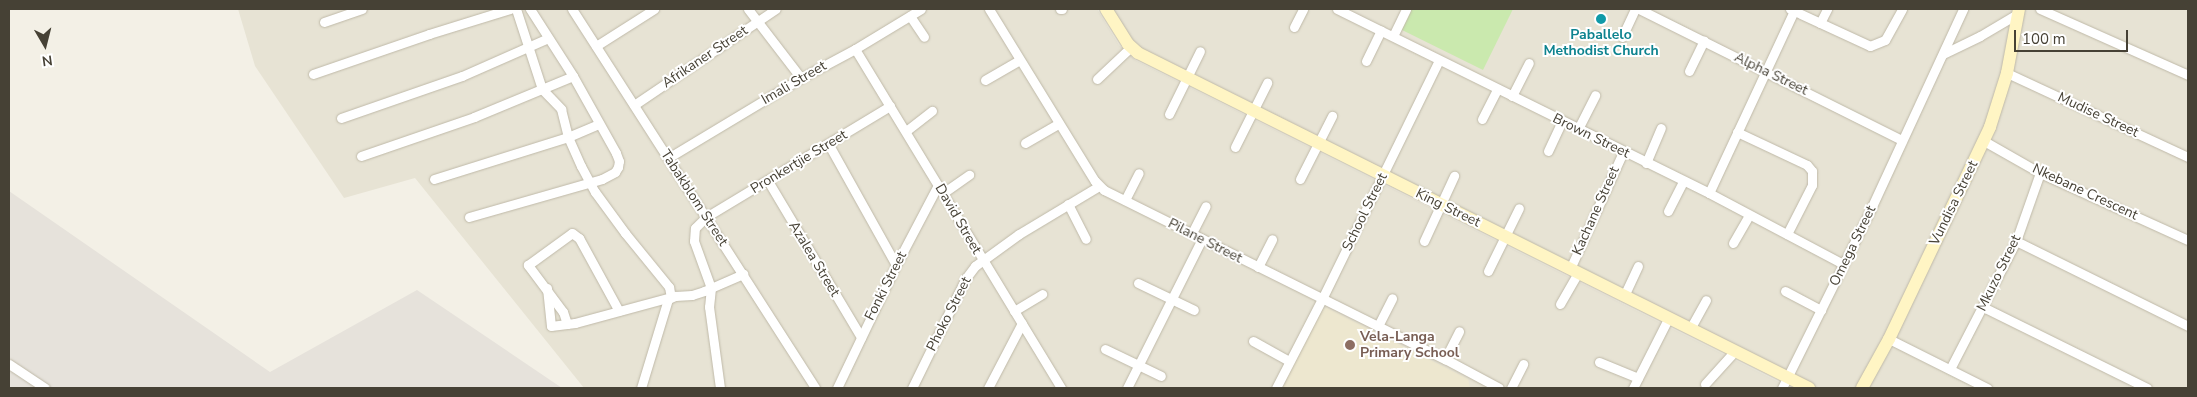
<!DOCTYPE html>
<style>
body{margin:0}
#map{position:relative;width:2197px;height:397px;overflow:hidden;background:#f3f0e6;font-family:"Nunito Sans",sans-serif}
div>[style]{position:absolute}
[style*='--x']{left:calc(var(--x)*1px);top:calc(var(--y)*1px);width:calc(var(--w)*1px);rotate:calc(var(--a)*1deg)}
.residential>*{inset:0;background:#e7e3d4}
.industrial>*{inset:0;background:#e6e2db}
.education>*{inset:0;background:#ede7cf}
.green>*{inset:0;background:#cae9ae}
.roads{filter:drop-shadow(0 0 1px #bfb9a8) drop-shadow(0 0 1px #bfb9a8)}
.street>*{height:9px;margin:-4.5px;padding:0 4.5px;transform-origin:4.5px;border-radius:4.5px;background:#fff}
.secondary>*{height:12px;margin:-6px;padding:0 6px;transform-origin:6px;border-radius:6px;background:#fff5c4}
.dots>*{width:14px;height:14px;translate:-50% -50%;box-sizing:border-box;border:2px solid #fff;border-radius:50%}
span{translate:-50% -50%;white-space:nowrap;text-align:center;line-height:1.15;-webkit-text-stroke:4px #fff;paint-order:stroke}
.culture-label{font-size:14px;color:#0d838f;font-weight:700}
.street-label{font-size:14px;color:#464135}
.education-label{font-size:14px;color:#785e54;font-weight:700}
.left{translate:0 -50%;text-align:left}
.frame{position:absolute;inset:0;border:10px solid #464135;pointer-events:none}
.north{position:absolute;left:20px;top:20px;width:50px;height:50px;-webkit-text-stroke:4px #fff;paint-order:stroke;rotate:172deg;font-size:14px;font-weight:700;line-height:20px;text-align:center;color:#464135}
.north::after{content:'';display:block;margin:auto;width:18px;height:22px;background:#464135;clip-path:polygon(50% 0,100% 100%,50% 72%,0 100%)}
.scale{position:absolute;left:2014px;top:30px;width:114px;height:22px;box-sizing:border-box;border:2px solid #464135;border-top:0;padding-left:6px;font-size:15px;line-height:18px;white-space:nowrap;color:#464135;-webkit-text-stroke:4px #fff;paint-order:stroke}
</style>
<div id="map">
<div class="residential">
<i style="clip-path:polygon(238px 9px,1097px 9px,1119px 45px,1135px 60px,1791px 388px,584px 388px,415px 178px,344px 198px,255px 66px)"></i>
<i style="clip-path:polygon(1105px 9px,2188px 9px,2188px 388px,1817px 388px,1138px 51px)"></i>
</div>
<div class="industrial">
<i style="clip-path:polygon(9px 191px,270px 372px,417px 290px,562px 388px,9px 388px)"></i>
</div>
<div class="education">
<i style="clip-path:polygon(1327px 308px,1468px 379px,1470px 388px,1278px 388px,1317px 310px)"></i>
</div>
<div class="green">
<i style="clip-path:polygon(1410px 9px,1513px 9px,1483px 70px,1400px 29px)"></i>
</div>
<div class="roads">
<div class="street">
<i style="--x:516;--y:9;--w:84;--a:72"></i>
<i style="--x:542;--y:89;--w:28;--a:46"></i>
<i style="--x:561;--y:109;--w:29;--a:76"></i>
<i style="--x:568;--y:137;--w:32;--a:66"></i>
<i style="--x:581;--y:166;--w:30;--a:62"></i>
<i style="--x:595;--y:192;--w:51;--a:53.8"></i>
<i style="--x:625;--y:233;--w:70;--a:50.8"></i>
<i style="--x:669;--y:287;--w:10;--a:79"></i>
<i style="--x:671;--y:297;--w:99;--a:164.8"></i>
<i style="--x:575;--y:323;--w:8;--a:173"></i>
<i style="--x:567;--y:324;--w:13;--a:-108"></i>
<i style="--x:563;--y:312;--w:59;--a:-126.7"></i>
<i style="--x:528;--y:265;--w:54;--a:-36"></i>
<i style="--x:572;--y:233;--w:9;--a:36"></i>
<i style="--x:579;--y:238;--w:83;--a:61.3"></i>
<i style="--x:572;--y:9;--w:450;--a:57.3"></i>
<i style="--x:748;--y:9;--w:87;--a:52.5"></i>
<i style="--x:989;--y:9;--w:202;--a:58.4"></i>
<i style="--x:1095;--y:181;--w:13;--a:45"></i>
<i style="--x:1104;--y:190;--w:381;--a:26.4"></i>
<i style="--x:1445;--y:359;--w:61;--a:28.2"></i>
<i style="--x:1060;--y:9;--w:2;--a:0"></i>
<i style="--x:1337;--y:9;--w:415;--a:26.3"></i>
<i style="--x:1709;--y:193;--w:152;--a:27.9"></i>
<i style="--x:1639;--y:9;--w:294;--a:26.5"></i>
<i style="--x:1790;--y:9;--w:88;--a:24.8"></i>
<i style="--x:1870;--y:46;--w:16;--a:-22"></i>
<i style="--x:1885;--y:40;--w:35;--a:-61"></i>
<i style="--x:2040;--y:9;--w:162;--a:24"></i>
<i style="--x:910;--y:16;--w:25;--a:56"></i>
<i style="--x:324;--y:22;--w:40;--a:-18.9"></i>
<i style="--x:1820;--y:23;--w:16;--a:-63"></i>
<i style="--x:1294;--y:27;--w:20;--a:-63"></i>
<i style="--x:1393;--y:36;--w:30;--a:-64"></i>
<i style="--x:1622;--y:37;--w:31;--a:-65"></i>
<i style="--x:596;--y:46;--w:69;--a:-32.5"></i>
<i style="--x:855;--y:49;--w:397;--a:58.7"></i>
<i style="--x:1943;--y:54;--w:41;--a:-25.9"></i>
<i style="--x:1980;--y:36;--w:43;--a:-30.7"></i>
<i style="--x:1366;--y:61;--w:34;--a:-64"></i>
<i style="--x:1689;--y:71;--w:34;--a:-64"></i>
<i style="--x:2007;--y:73;--w:200;--a:24.9"></i>
<i style="--x:313;--y:74;--w:123;--a:-19"></i>
<i style="--x:429;--y:34;--w:85;--a:-17.2"></i>
<i style="--x:1097;--y:79;--w:47;--a:-43.3"></i>
<i style="--x:985;--y:80;--w:39;--a:-30"></i>
<i style="--x:1512;--y:96;--w:37;--a:-63"></i>
<i style="--x:634;--y:105;--w:171;--a:-34.1"></i>
<i style="--x:1169;--y:114;--w:70;--a:-63.8"></i>
<i style="--x:341;--y:118;--w:128;--a:-19.1"></i>
<i style="--x:462;--y:76;--w:94;--a:-23.8"></i>
<i style="--x:1482;--y:119;--w:34;--a:-63"></i>
<i style="--x:1578;--y:129;--w:38;--a:-63"></i>
<i style="--x:906;--y:131;--w:33;--a:-38"></i>
<i style="--x:1737;--y:132;--w:77;--a:25.2"></i>
<i style="--x:1807;--y:165;--w:8;--a:50"></i>
<i style="--x:1812;--y:171;--w:14;--a:90"></i>
<i style="--x:1812;--y:185;--w:55;--a:117"></i>
<i style="--x:1984;--y:141;--w:64;--a:29.7"></i>
<i style="--x:2040;--y:173;--w:162;--a:24.4"></i>
<i style="--x:1025;--y:143;--w:39;--a:-30"></i>
<i style="--x:829;--y:145;--w:137;--a:60.8"></i>
<i style="--x:1235;--y:147;--w:72;--a:-63.4"></i>
<i style="--x:1548;--y:151;--w:33;--a:-65"></i>
<i style="--x:361;--y:156;--w:120;--a:-19"></i>
<i style="--x:474;--y:117;--w:107;--a:-22.5"></i>
<i style="--x:668;--y:158;--w:155;--a:-31"></i>
<i style="--x:801;--y:78;--w:61;--a:-28.2"></i>
<i style="--x:855;--y:49;--w:77;--a:-31.2"></i>
<i style="--x:1646;--y:163;--w:38;--a:-67"></i>
<i style="--x:434;--y:179;--w:140;--a:-17.4"></i>
<i style="--x:568;--y:137;--w:33;--a:-23"></i>
<i style="--x:1300;--y:179;--w:71;--a:-63.1"></i>
<i style="--x:768;--y:181;--w:182;--a:59.2"></i>
<i style="--x:943;--y:193;--w:32;--a:-35"></i>
<i style="--x:1709;--y:193;--w:201;--a:-65"></i>
<i style="--x:1125;--y:200;--w:30;--a:-63"></i>
<i style="--x:1068;--y:204;--w:39;--a:63"></i>
<i style="--x:1668;--y:211;--w:34;--a:-63"></i>
<i style="--x:469;--y:217;--w:138;--a:-15.9"></i>
<i style="--x:602;--y:179;--w:15;--a:-28"></i>
<i style="--x:615;--y:172;--w:6;--a:-59"></i>
<i style="--x:618;--y:167;--w:6;--a:-81"></i>
<i style="--x:619;--y:161;--w:9;--a:-111"></i>
<i style="--x:616;--y:153;--w:88;--a:-119.2"></i>
<i style="--x:573;--y:76;--w:80;--a:-122.7"></i>
<i style="--x:1192;--y:233;--w:30;--a:-63"></i>
<i style="--x:1424;--y:241;--w:72;--a:-65.2"></i>
<i style="--x:2016;--y:241;--w:192;--a:26.3"></i>
<i style="--x:1733;--y:243;--w:32;--a:-60"></i>
<i style="--x:1258;--y:267;--w:31;--a:-63"></i>
<i style="--x:1570;--y:269;--w:128;--a:-65.6"></i>
<i style="--x:1488;--y:271;--w:70;--a:-63.8"></i>
<i style="--x:1138;--y:283;--w:62;--a:25.7"></i>
<i style="--x:547;--y:288;--w:38;--a:84"></i>
<i style="--x:551;--y:326;--w:16;--a:-7"></i>
<i style="--x:1785;--y:291;--w:41;--a:27.8"></i>
<i style="--x:1624;--y:296;--w:33;--a:-65"></i>
<i style="--x:1560;--y:304;--w:36;--a:-60"></i>
<i style="--x:1983;--y:307;--w:183;--a:26.3"></i>
<i style="--x:1014;--y:311;--w:33;--a:-31"></i>
<i style="--x:1378;--y:326;--w:31;--a:-63"></i>
<i style="--x:1690;--y:329;--w:33;--a:-61"></i>
<i style="--x:1889;--y:339;--w:110;--a:26.6"></i>
<i style="--x:1253;--y:341;--w:41;--a:29.1"></i>
<i style="--x:1105;--y:349;--w:62;--a:25.7"></i>
<i style="--x:1445;--y:359;--w:31;--a:-63"></i>
<i style="--x:1599;--y:362;--w:42;--a:22.3"></i>
<i style="--x:9;--y:364;--w:43;--a:33.7"></i>
<i style="--x:1950;--y:369;--w:144;--a:-62.7"></i>
<i style="--x:2016;--y:241;--w:72;--a:-70.6"></i>
<i style="--x:1705;--y:384;--w:43;--a:-47.8"></i>
<i style="--x:641;--y:388;--w:93;--a:-73.1"></i>
<i style="--x:668;--y:299;--w:8;--a:-23"></i>
<i style="--x:675;--y:296;--w:17;--a:-3"></i>
<i style="--x:692;--y:295;--w:13;--a:-18"></i>
<i style="--x:704;--y:291;--w:43;--a:-23.6"></i>
<i style="--x:720;--y:388;--w:82;--a:-97.7"></i>
<i style="--x:709;--y:307;--w:19;--a:-84"></i>
<i style="--x:711;--y:288;--w:50;--a:-109.9"></i>
<i style="--x:694;--y:241;--w:13;--a:-86"></i>
<i style="--x:695;--y:228;--w:16;--a:-45"></i>
<i style="--x:706;--y:217;--w:215;--a:-31.1"></i>
<i style="--x:837;--y:388;--w:136;--a:-64.4"></i>
<i style="--x:896;--y:265;--w:90;--a:-62.3"></i>
<i style="--x:912;--y:388;--w:123;--a:-63.9"></i>
<i style="--x:966;--y:278;--w:15;--a:-53"></i>
<i style="--x:975;--y:266;--w:54;--a:-36"></i>
<i style="--x:1019;--y:234;--w:93;--a:-31"></i>
<i style="--x:988;--y:388;--w:73;--a:-62.4"></i>
<i style="--x:1127;--y:388;--w:167;--a:-63.3"></i>
<i style="--x:1276;--y:388;--w:100;--a:-62.7"></i>
<i style="--x:1322;--y:299;--w:266;--a:-63.9"></i>
<i style="--x:1511;--y:388;--w:27;--a:-63"></i>
<i style="--x:1633;--y:388;--w:77;--a:-63.1"></i>
<i style="--x:1782;--y:388;--w:193;--a:-63.6"></i>
<i style="--x:1868;--y:215;--w:227;--a:-65.2"></i>
</div>
<div class="secondary">
<i style="--x:1106;--y:9;--w:41;--a:57.8"></i>
<i style="--x:1128;--y:44;--w:13;--a:42"></i>
<i style="--x:1138;--y:53;--w:750;--a:26.53"></i>
<i style="--x:1862;--y:388;--w:56;--a:-61.1"></i>
<i style="--x:1889;--y:339;--w:235;--a:-64.5"></i>
<i style="--x:1990;--y:127;--w:57;--a:-72.5"></i>
<i style="--x:2007;--y:73;--w:65;--a:-79.4"></i>
</div>
</div>
<div class="dots">
<i style="left:1601px;top:19px;background:#0f9aa8"></i>
<i style="left:1350px;top:345px;background:#8d6e63"></i>
</div>
<div class="culture-label">
<span style="left:1601px;top:43px">Paballelo<br>Methodist Church</span>
</div>
<div class="street-label">
<span style="left:705px;top:57px;rotate:-34deg">Afrikaner Street</span>
<span style="left:1771px;top:74px;rotate:26deg">Alpha Street</span>
<span style="left:794px;top:83px;rotate:-30deg">Imali Street</span>
<span style="left:2098px;top:115px;rotate:25deg">Mudise Street</span>
<span style="left:1591px;top:136px;rotate:26deg">Brown Street</span>
<span style="left:799px;top:162px;rotate:-31deg">Pronkertjie Street</span>
<span style="left:2085px;top:192px;rotate:25deg">Nkebane Crescent</span>
<span style="left:694px;top:198px;rotate:57deg">Tabakblom Street</span>
<span style="left:1954px;top:203px;rotate:-64deg">Vundisa Street</span>
<span style="left:1448px;top:208px;rotate:26deg">King Street</span>
<span style="left:1596px;top:211px;rotate:-66deg">Kachane Street</span>
<span style="left:1365px;top:212px;rotate:-64deg">School Street</span>
<span style="left:958px;top:219px;rotate:60deg">David Street</span>
<span style="left:1205px;top:241px;rotate:27deg">Pilane Street</span>
<span style="left:1853px;top:246px;rotate:-64deg">Omega Street</span>
<span style="left:814px;top:259px;rotate:59deg">Azalea Street</span>
<span style="left:1999px;top:273px;rotate:-64deg">Mkuzo Street</span>
<span style="left:886px;top:286px;rotate:-63deg">Fonki Street</span>
<span style="left:949px;top:314px;rotate:-63deg">Phoko Street</span>
</div>
<div class="education-label">
<span class="left" style="left:1360px;top:345px">Vela-Langa<br>Primary School</span>
</div>
<div class="frame"></div>
<div class="north">N</div>
<div class="scale">100 m</div>
</div>
